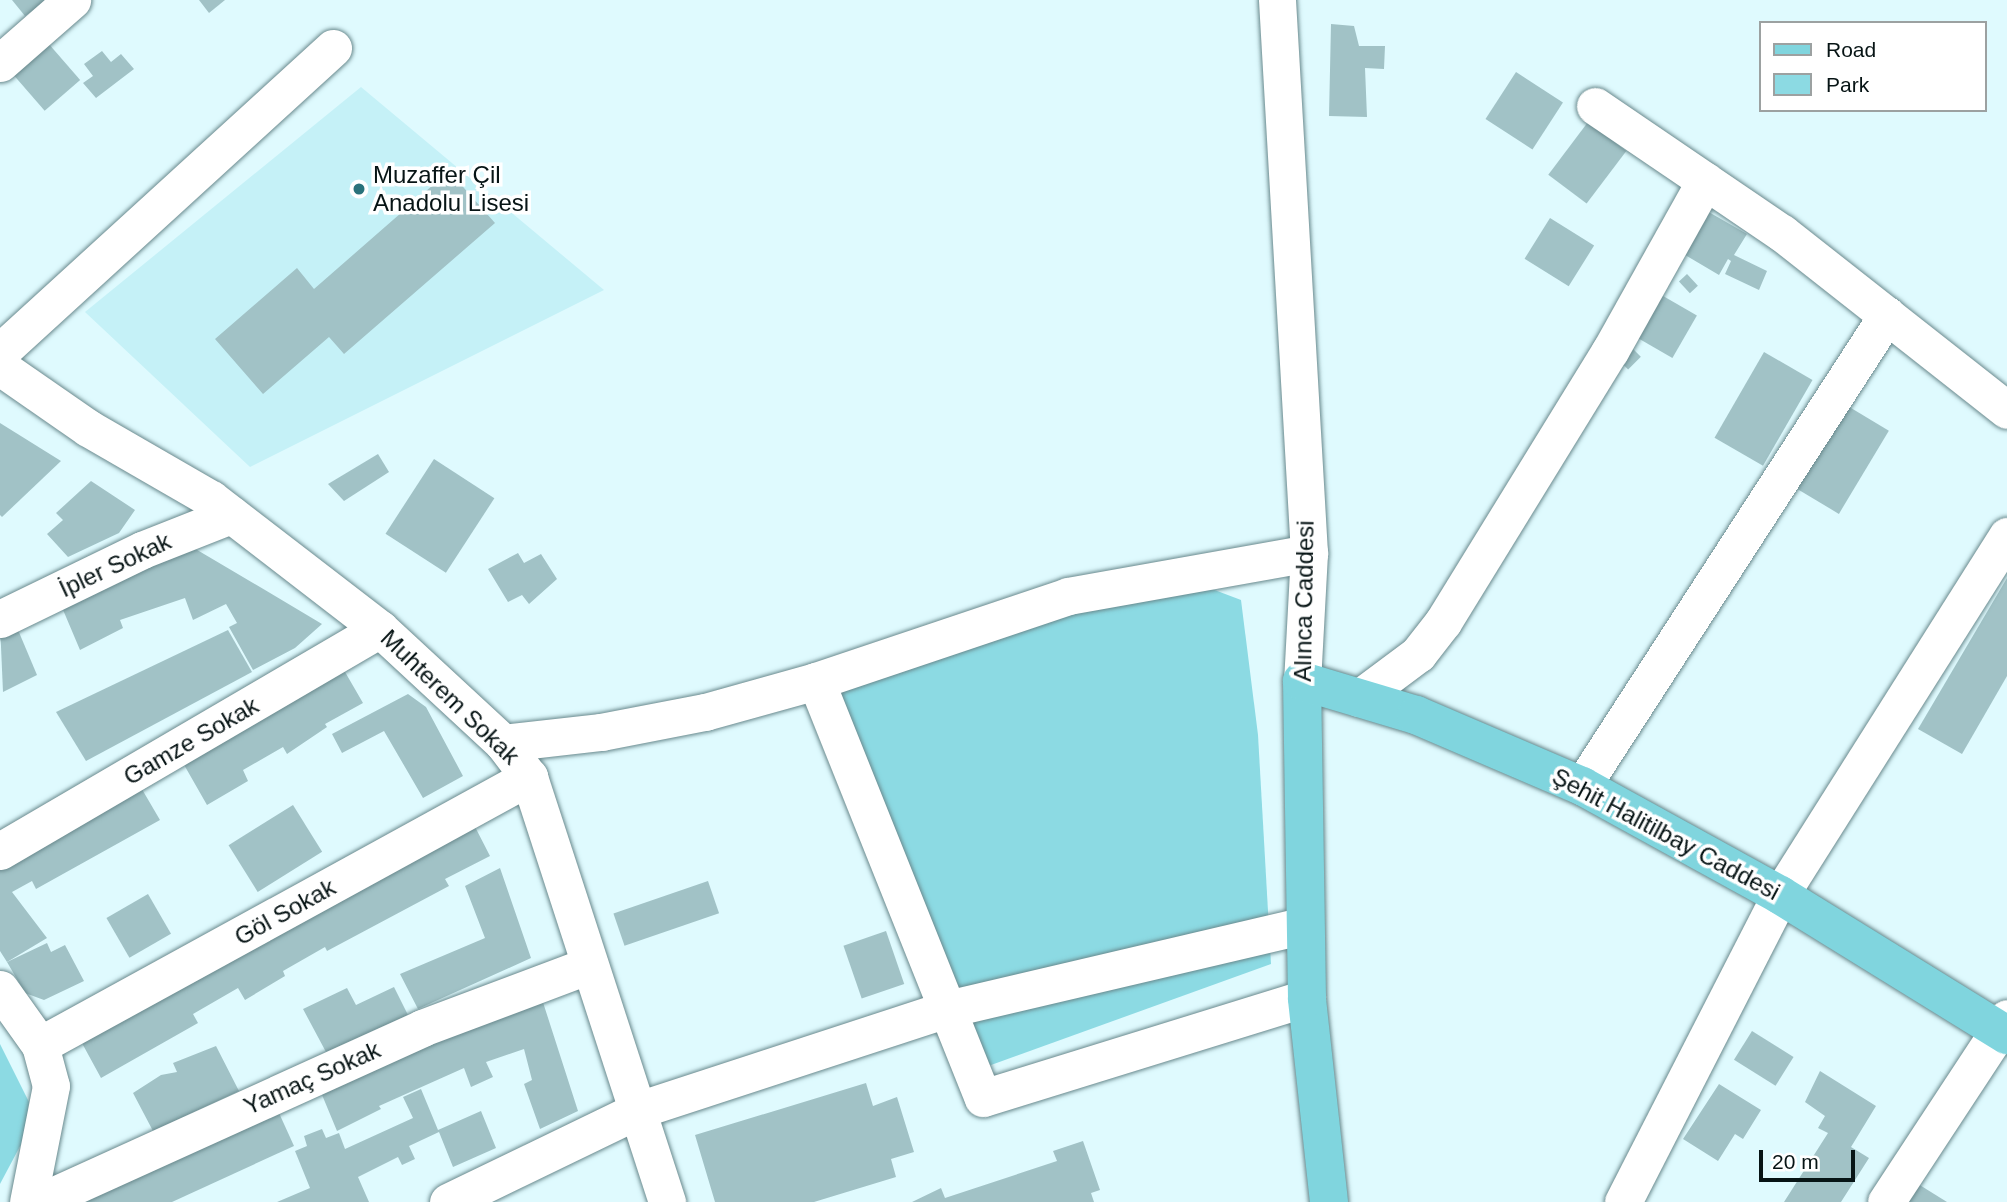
<!DOCTYPE html>
<meta charset="utf-8">
<style>
body{margin:0}
#map{position:relative;width:2007px;height:1202px;overflow:hidden;background:#dffafe;font-family:Arial,sans-serif}
div>[style]{position:absolute}
[style*='--x']{left:calc(var(--x)*1px);top:calc(var(--y)*1px);width:calc(var(--w)*1px);rotate:calc(var(--a)*1deg)}
.built>*{inset:0;background:#c5f1f7}
.green>*{inset:0;background:#8cdae3}
.building>*{inset:0;background:#a1c2c6;transform-origin:0 0}
.roads{filter:drop-shadow(0 0 2px #69898d) drop-shadow(0 0 2px #69898d)}
.minor>*{height:37px;margin:-18.5px;padding:0 18.5px;transform-origin:18.5px;border-radius:18.5px;background:#fff}
.major>*{height:38px;margin:-19px;padding:0 19px;transform-origin:19px;border-radius:19px;background:#80d5de}
.dots>*{width:19px;height:19px;translate:-50% -50%;box-sizing:border-box;border:4px solid #fff;border-radius:50%}
span{translate:-50% -50%;white-space:nowrap;text-align:center;line-height:1.15;-webkit-text-stroke:7px #fff;paint-order:stroke}
.poi-label{font-size:24px;color:#071415}
.left{translate:0 -50%;text-align:left}
.street-label{font-size:24px;color:#071415}
.legend{position:absolute;left:1759px;top:21px;width:228px;height:91px;box-sizing:border-box;background:#fff;border:2px solid #9ca1a1;margin:0;padding:9px 12px;list-style:none;font-size:21px;color:#071415}
.legend li{display:flex;align-items:center;gap:14px;height:35px}
.legend b{width:35px;border:2px solid #9ca1a1}
.scale{position:absolute;left:1759px;top:1150px;width:96px;height:32px;box-sizing:border-box;border:4px solid #071415;border-top:0;padding-left:9px;font-size:21px;line-height:24px;white-space:nowrap;color:#071415;-webkit-text-stroke:5px #fff;paint-order:stroke}
</style>
<div id="map">
<div class="built">
<i style="clip-path:polygon(361px 87px,604px 290px,250px 467px,85px 312px)"></i>
</div>
<div class="green">
<i style="clip-path:polygon(1175px 575px,1241px 600px,1258px 735px,1271px 964px,980px 1069px,836px 691px)"></i>
<i style="clip-path:polygon(0 1044px,29px 1102px,26px 1135px,0 1184px)"></i>
</div>
<div class="building">
<i style="clip-path:polygon(12px 0,48px 0,25px 16px)"></i>
<i style="clip-path:polygon(199px 0,225px 0,209px 13px)"></i>
<i style="clip-path:polygon(1331px 24px,1354px 26px,1359px 46px,1385px 46px,1384px 69px,1365px 68px,1367px 117px,1329px 116px)"></i>
<i style="left:48px;top:43px;width:49px;height:47px;rotate:49deg"></i>
<i style="clip-path:polygon(102px 51px,111px 62px,121px 54px,134px 69px,96px 98px,83px 83px,93px 76px,84px 64px)"></i>
<i style="left:1516px;top:72px;width:56px;height:56px;rotate:33deg"></i>
<i style="left:1588px;top:122px;width:48px;height:66px;rotate:37deg"></i>
<i style="clip-path:polygon(449px 171px,495px 223px,344px 354px,329px 337px,263px 394px,215px 339px,297px 268px,314px 289px)"></i>
<i style="clip-path:polygon(1700px 207px,1747px 234px,1734px 255px,1767px 271px,1759px 290px,1725px 274px,1731px 261px,1728px 259px,1719px 275px,1675px 249px)"></i>
<i style="left:1550px;top:218px;width:52px;height:48px;rotate:32deg"></i>
<i style="left:1687px;top:274px;width:16px;height:11px;rotate:47deg"></i>
<i style="left:1651px;top:289px;width:53px;height:49px;rotate:30deg"></i>
<i style="left:1626px;top:342px;width:21px;height:18px;rotate:45deg"></i>
<i style="left:1764px;top:352px;width:56px;height:99px;rotate:30deg"></i>
<i style="left:1846px;top:405px;width:50px;height:97px;rotate:31deg"></i>
<i style="clip-path:polygon(0 423px,61px 461px,2px 517px,0 515px)"></i>
<i style="clip-path:polygon(378px 454px,389px 472px,344px 501px,328px 484px)"></i>
<i style="left:434px;top:459px;width:72px;height:89px;rotate:33deg"></i>
<i style="clip-path:polygon(91px 481px,135px 510px,119px 533px,68px 557px,47px 534px,63px 520px,56px 513px)"></i>
<i style="clip-path:polygon(182px 541px,260px 587px,322px 624px,295px 648px,253px 670px,229px 627px,237px 623px,226px 604px,193px 620px,185px 598px,120px 620px,123px 628px,80px 650px,58px 598px)"></i>
<i style="clip-path:polygon(518px 553px,524px 563px,541px 554px,557px 579px,529px 604px,522px 595px,508px 602px,488px 569px)"></i>
<i style="clip-path:polygon(2007px 578px,2007px 676px,1962px 754px,1918px 729px)"></i>
<i style="clip-path:polygon(13px 618px,37px 675px,3px 692px,0 624px)"></i>
<i style="clip-path:polygon(228px 630px,252px 672px,86px 761px,56px 712px)"></i>
<i style="clip-path:polygon(341px 665px,363px 703px,325px 724px,327px 727px,287px 754px,283px 747px,243px 770px,248px 781px,207px 805px,179px 756px)"></i>
<i style="clip-path:polygon(408px 694px,426px 707px,463px 776px,423px 798px,384px 731px,342px 753px,332px 734px)"></i>
<i style="clip-path:polygon(136px 779px,160px 820px,36px 889px,32px 881px,12px 892px,47px 938px,7px 962px,0 951px,0 856px)"></i>
<i style="left:293px;top:805px;width:55px;height:76px;rotate:58deg"></i>
<i style="clip-path:polygon(471px 819px,490px 856px,445px 879px,449px 886px,327px 951px,325px 947px,283px 971px,285px 976px,245px 1000px,238px 988px,193px 1014px,198px 1023px,101px 1078px,77px 1034px)"></i>
<i style="clip-path:polygon(500px 868px,531px 958px,418px 1009px,400px 974px,485px 938px,465px 886px)"></i>
<i style="left:708px;top:881px;width:34px;height:100px;rotate:71deg"></i>
<i style="left:148px;top:894px;width:46px;height:48px;rotate:60deg"></i>
<i style="left:886px;top:931px;width:56px;height:45px;rotate:71deg"></i>
<i style="clip-path:polygon(47px 943px,51px 952px,65px 945px,84px 981px,44px 1000px,25px 993px,7px 962px)"></i>
<i style="clip-path:polygon(394px 987px,408px 1015px,326px 1052px,303px 1009px,347px 988px,356px 1005px)"></i>
<i style="clip-path:polygon(540px 993px,578px 1111px,540px 1129px,524px 1084px,532px 1080px,524px 1049px,486px 1062px,493px 1077px,471px 1087px,464px 1068px,379px 1106px,381px 1109px,337px 1131px,320px 1090px)"></i>
<i style="left:1752px;top:1031px;width:49px;height:34px;rotate:32deg"></i>
<i style="clip-path:polygon(216px 1046px,239px 1091px,153px 1131px,133px 1093px,161px 1075px,177px 1072px,173px 1063px)"></i>
<i style="clip-path:polygon(1820px 1071px,1876px 1106px,1851px 1147px,1869px 1158px,1841px 1202px,1784px 1202px,1828px 1133px,1818px 1128px,1825px 1116px,1805px 1102px)"></i>
<i style="clip-path:polygon(866px 1083px,873px 1106px,897px 1097px,914px 1152px,891px 1159px,896px 1177px,814px 1202px,715px 1202px,695px 1135px)"></i>
<i style="clip-path:polygon(1719px 1084px,1761px 1110px,1743px 1139px,1735px 1134px,1718px 1161px,1683px 1139px)"></i>
<i style="clip-path:polygon(421px 1089px,438px 1130px,481px 1111px,496px 1148px,453px 1167px,439px 1132px,409px 1146px,415px 1159px,402px 1165px,398px 1157px,358px 1177px,369px 1202px,277px 1202px,310px 1188px,295px 1151px,307px 1146px,304px 1136px,322px 1129px,326px 1138px,339px 1133px,345px 1149px,413px 1118px,403px 1097px)"></i>
<i style="clip-path:polygon(279px 1113px,294px 1146px,172px 1202px,83px 1202px)"></i>
<i style="clip-path:polygon(1083px 1141px,1100px 1190px,1091px 1193px,1094px 1202px,912px 1202px,941px 1188px,945px 1198px,1057px 1161px,1053px 1151px)"></i>
<i style="clip-path:polygon(1910px 1179px,1947px 1202px,1895px 1202px)"></i>
</div>
<div class="roads">
<div class="minor">
<i style="--x:1277;--y:0;--w:554;--a:86.69"></i>
<i style="--x:1309;--y:553;--w:128;--a:93.1"></i>
<i style="--x:0;--y:63;--w:96;--a:-41.2"></i>
<i style="--x:1595;--y:106;--w:226;--a:34.2"></i>
<i style="--x:1782;--y:233;--w:286;--a:38.2"></i>
<i style="--x:0;--y:352;--w:451;--a:-42.4"></i>
<i style="--x:0;--y:367;--w:107;--a:34.7"></i>
<i style="--x:88;--y:428;--w:142;--a:30"></i>
<i style="--x:211;--y:499;--w:213;--a:37.6"></i>
<i style="--x:380;--y:629;--w:168;--a:42.8"></i>
<i style="--x:503;--y:743;--w:43;--a:52.6"></i>
<i style="--x:529;--y:777;--w:447;--a:72"></i>
<i style="--x:0;--y:619;--w:158;--a:-25.9"></i>
<i style="--x:142;--y:550;--w:96;--a:-21.5"></i>
<i style="--x:816;--y:681;--w:449;--a:68.2"></i>
<i style="--x:983;--y:1098;--w:339;--a:-17.2"></i>
<i style="--x:1359;--y:698;--w:74;--a:-36.7"></i>
<i style="--x:1418;--y:654;--w:41;--a:-52"></i>
<i style="--x:1443;--y:622;--w:318;--a:-58.4"></i>
<i style="--x:1610;--y:351;--w:195;--a:-60.8"></i>
<i style="--x:503;--y:743;--w:99;--a:-6.4"></i>
<i style="--x:601;--y:732;--w:106;--a:-10.9"></i>
<i style="--x:705;--y:712;--w:115;--a:-15.6"></i>
<i style="--x:816;--y:681;--w:266;--a:-18.6"></i>
<i style="--x:1068;--y:596;--w:245;--a:-10.1"></i>
<i style="--x:1582;--y:786;--w:561;--a:-57.07"></i>
<i style="--x:0;--y:851;--w:440;--a:-30.3"></i>
<i style="--x:0;--y:989;--w:69;--a:54.5"></i>
<i style="--x:40;--y:1045;--w:42;--a:75"></i>
<i style="--x:51;--y:1086;--w:118;--a:101.2"></i>
<i style="--x:40;--y:1045;--w:558;--a:-28.73"></i>
<i style="--x:39;--y:1202;--w:421;--a:-24.4"></i>
<i style="--x:422;--y:1028;--w:179;--a:-20.6"></i>
<i style="--x:448;--y:1202;--w:211;--a:-25.8"></i>
<i style="--x:638;--y:1110;--w:325;--a:-18.1"></i>
<i style="--x:947;--y:1009;--w:367;--a:-13.2"></i>
<i style="--x:1623;--y:1202;--w:345;--a:-62.9"></i>
<i style="--x:1780;--y:895;--w:425;--a:-57.7"></i>
<i style="--x:1886;--y:1202;--w:220;--a:-56.7"></i>
</div>
<div class="major">
<i style="--x:1329;--y:1202;--w:205;--a:-96.2"></i>
<i style="--x:1307;--y:998;--w:317;--a:-90.9"></i>
<i style="--x:1302;--y:681;--w:119;--a:16.6"></i>
<i style="--x:1416;--y:715;--w:181;--a:23.2"></i>
<i style="--x:1582;--y:786;--w:226;--a:28.8"></i>
<i style="--x:1780;--y:895;--w:267;--a:31.7"></i>
</div>
</div>
<div class="dots">
<i style="left:359px;top:189px;background:#29727b"></i>
</div>
<div class="poi-label">
<span class="left" style="left:373px;top:189px">Muzaffer Çil<br>Anadolu Lisesi</span>
</div>
<div class="street-label">
<span style="left:115px;top:565px;rotate:-25deg">İpler Sokak</span>
<span style="left:1304px;top:601px;rotate:-89deg">Alınca Caddesi</span>
<span style="left:450px;top:697px;rotate:44deg">Muhterem Sokak</span>
<span style="left:191px;top:741px;rotate:-30deg">Gamze Sokak</span>
<span style="left:1666px;top:834px;rotate:28deg">Şehit Halitilbay Caddesi</span>
<span style="left:285px;top:912px;rotate:-29deg">Göl Sokak</span>
<span style="left:312px;top:1078px;rotate:-24deg">Yamaç Sokak</span>
</div>
<ul class="legend">
<li><b style="height:9px;background:#80d5de"></b>Road</li>
<li><b style="height:19px;background:#8cdae3"></b>Park</li>
</ul>
<div class="scale">20 m</div>
</div>
